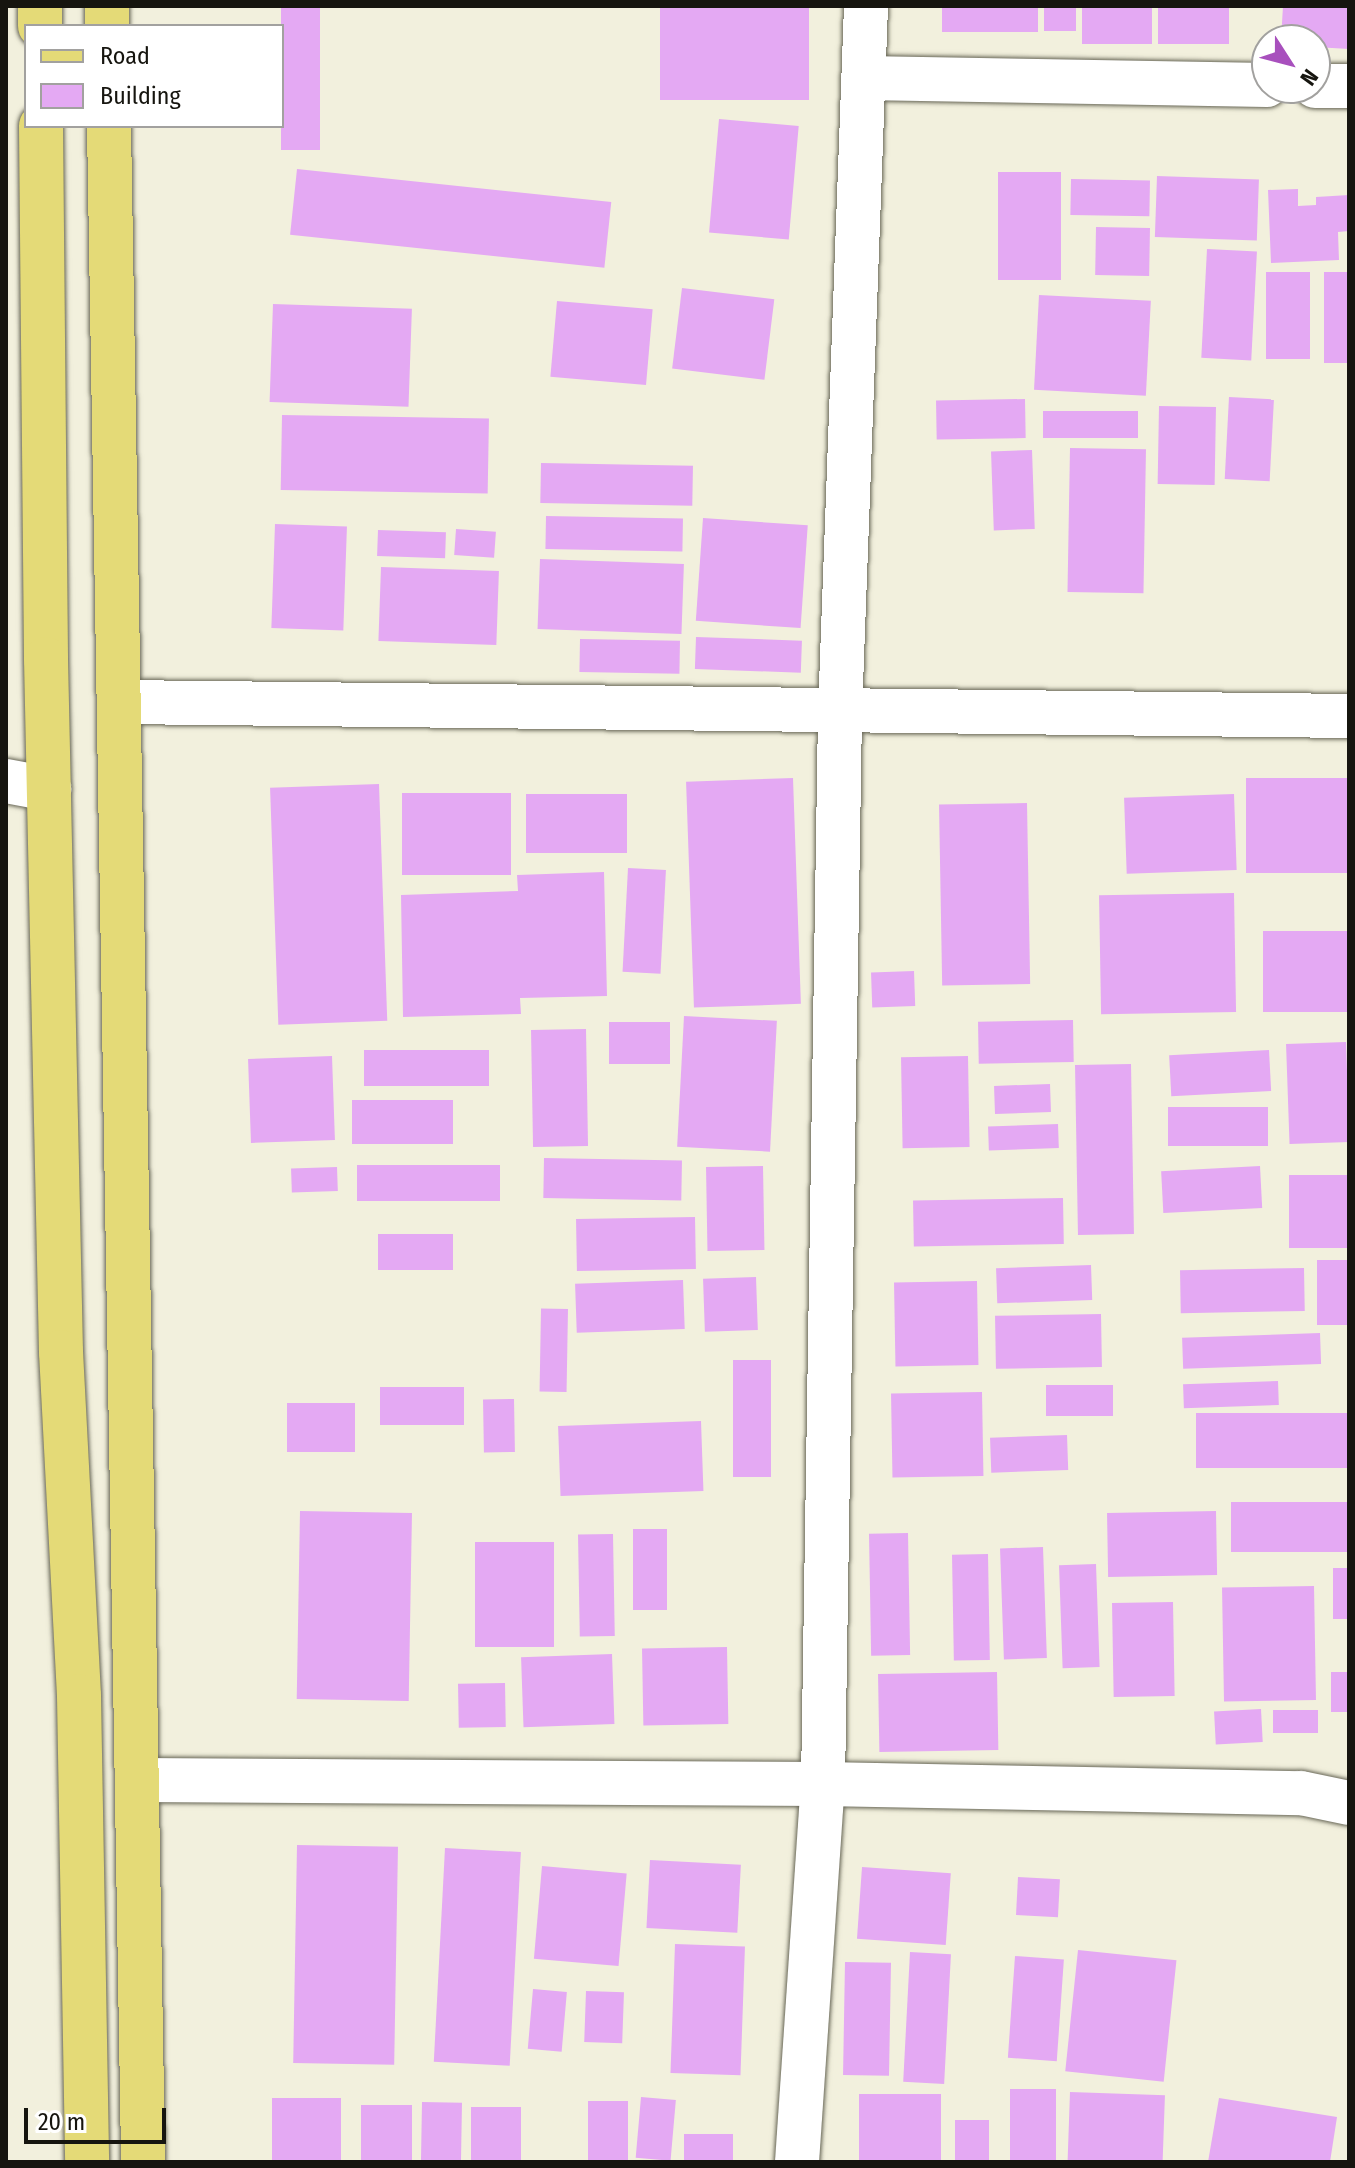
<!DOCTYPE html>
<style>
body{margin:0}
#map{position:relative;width:1355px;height:2168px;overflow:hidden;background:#f2f0dd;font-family:"Fira Sans Condensed",sans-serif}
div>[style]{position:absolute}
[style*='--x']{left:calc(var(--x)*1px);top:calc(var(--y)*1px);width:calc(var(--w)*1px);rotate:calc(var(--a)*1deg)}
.building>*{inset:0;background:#e4a9f3;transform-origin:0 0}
.roads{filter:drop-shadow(0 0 2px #686757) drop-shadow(0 0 2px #686757)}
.minor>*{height:44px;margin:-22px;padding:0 22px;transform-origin:22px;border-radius:22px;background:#fff}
.major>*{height:44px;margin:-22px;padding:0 22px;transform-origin:22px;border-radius:22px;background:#e4da77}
span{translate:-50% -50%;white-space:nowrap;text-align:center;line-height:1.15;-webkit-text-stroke:6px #fff;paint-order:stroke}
.frame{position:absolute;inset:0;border:8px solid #16150f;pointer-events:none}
.legend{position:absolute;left:24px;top:24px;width:260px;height:104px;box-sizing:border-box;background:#fff;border:2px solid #a2a19f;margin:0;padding:10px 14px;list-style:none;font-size:24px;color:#16150f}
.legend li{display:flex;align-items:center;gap:16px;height:40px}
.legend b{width:40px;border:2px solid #a2a19f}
.north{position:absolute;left:1251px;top:24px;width:80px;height:80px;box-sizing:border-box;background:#fff;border:2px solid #a2a19f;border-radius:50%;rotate:126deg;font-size:22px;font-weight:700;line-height:32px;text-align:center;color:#16150f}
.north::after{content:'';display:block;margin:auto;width:28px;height:36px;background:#a850bd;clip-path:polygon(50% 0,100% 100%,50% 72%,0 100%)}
.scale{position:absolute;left:24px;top:2108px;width:142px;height:36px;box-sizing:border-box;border:4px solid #16150f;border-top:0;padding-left:10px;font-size:24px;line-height:28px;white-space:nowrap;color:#16150f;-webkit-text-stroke:6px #fff;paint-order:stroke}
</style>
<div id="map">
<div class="building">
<i style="left:281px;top:6px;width:39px;height:144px"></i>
<i style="left:660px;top:6px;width:149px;height:94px"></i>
<i style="left:942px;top:6px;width:96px;height:26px"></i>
<i style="left:1044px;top:6px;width:32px;height:25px"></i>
<i style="left:1082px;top:6px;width:70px;height:38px"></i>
<i style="left:1158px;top:6px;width:71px;height:38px"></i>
<i style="clip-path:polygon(1283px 6px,1349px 6px,1349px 49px,1315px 47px,1315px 40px,1281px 40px)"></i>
<i style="left:719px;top:119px;width:80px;height:114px;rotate:5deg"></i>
<i style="left:297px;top:169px;width:316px;height:66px;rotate:6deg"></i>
<i style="left:998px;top:172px;width:63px;height:108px"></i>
<i style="left:1157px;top:176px;width:102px;height:61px;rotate:2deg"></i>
<i style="left:1071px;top:179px;width:79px;height:36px;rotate:1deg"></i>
<i style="clip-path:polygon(1298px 189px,1298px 206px,1316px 205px,1316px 197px,1349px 195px,1349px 231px,1338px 232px,1339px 260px,1271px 263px,1268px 190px)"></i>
<i style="left:1096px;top:227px;width:54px;height:48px;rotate:1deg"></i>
<i style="left:1207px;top:249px;width:50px;height:109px;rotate:3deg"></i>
<i style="left:1266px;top:272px;width:44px;height:87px"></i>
<i style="left:1324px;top:272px;width:25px;height:91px"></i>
<i style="left:682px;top:288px;width:93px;height:81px;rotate:7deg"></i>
<i style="left:1039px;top:295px;width:112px;height:95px;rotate:3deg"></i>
<i style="left:557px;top:301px;width:96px;height:76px;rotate:5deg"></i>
<i style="left:273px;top:304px;width:139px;height:98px;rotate:2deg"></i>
<i style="left:1229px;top:397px;width:45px;height:82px;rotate:3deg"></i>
<i style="left:1025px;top:399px;width:39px;height:89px;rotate:89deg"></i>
<i style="left:1159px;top:406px;width:57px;height:78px;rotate:1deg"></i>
<i style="left:1043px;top:411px;width:95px;height:27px"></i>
<i style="left:282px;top:415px;width:207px;height:75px;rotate:1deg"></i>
<i style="left:1070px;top:448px;width:76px;height:144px;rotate:1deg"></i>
<i style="left:1032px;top:450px;width:79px;height:41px;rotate:88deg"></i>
<i style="left:541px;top:463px;width:152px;height:40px;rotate:1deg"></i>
<i style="left:546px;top:516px;width:137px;height:33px;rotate:1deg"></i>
<i style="left:703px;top:518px;width:105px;height:103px;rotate:4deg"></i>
<i style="left:275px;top:524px;width:72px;height:104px;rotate:2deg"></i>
<i style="left:456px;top:529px;width:40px;height:26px;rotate:4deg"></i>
<i style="left:378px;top:530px;width:68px;height:26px;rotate:2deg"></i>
<i style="left:540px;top:559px;width:144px;height:70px;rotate:2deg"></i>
<i style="left:381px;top:567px;width:118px;height:74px;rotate:2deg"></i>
<i style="left:696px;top:637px;width:106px;height:32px;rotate:2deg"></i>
<i style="left:580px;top:639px;width:100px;height:33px;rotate:1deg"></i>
<i style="left:793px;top:778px;width:226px;height:107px;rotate:88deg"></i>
<i style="left:1349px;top:778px;width:95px;height:103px;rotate:90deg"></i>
<i style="left:379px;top:784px;width:237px;height:109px;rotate:88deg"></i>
<i style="left:511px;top:793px;width:82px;height:109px;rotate:90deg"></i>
<i style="left:627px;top:794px;width:59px;height:101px;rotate:90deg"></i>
<i style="left:1234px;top:794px;width:76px;height:110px;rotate:88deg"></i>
<i style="left:1027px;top:803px;width:181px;height:88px;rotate:89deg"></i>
<i style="left:628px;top:868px;width:38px;height:104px;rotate:3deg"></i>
<i style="clip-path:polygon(604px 872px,607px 996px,520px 998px,521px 1014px,403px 1017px,401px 895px,518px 891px,517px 875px)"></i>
<i style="left:1234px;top:893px;width:119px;height:135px;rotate:89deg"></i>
<i style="left:1349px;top:931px;width:81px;height:86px;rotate:90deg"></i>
<i style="left:914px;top:971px;width:35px;height:43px;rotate:88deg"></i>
<i style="left:684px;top:1016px;width:93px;height:131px;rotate:3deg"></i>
<i style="left:1073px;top:1020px;width:42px;height:95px;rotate:89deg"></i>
<i style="left:609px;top:1022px;width:61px;height:42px"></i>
<i style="left:586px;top:1029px;width:117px;height:55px;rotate:89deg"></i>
<i style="left:1346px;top:1042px;width:100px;height:60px;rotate:88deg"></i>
<i style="left:489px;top:1050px;width:36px;height:125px;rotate:90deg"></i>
<i style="left:1269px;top:1050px;width:41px;height:100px;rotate:87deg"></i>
<i style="left:332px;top:1056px;width:84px;height:84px;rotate:88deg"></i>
<i style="left:968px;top:1056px;width:91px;height:67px;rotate:89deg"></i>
<i style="left:1131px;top:1064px;width:170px;height:56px;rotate:89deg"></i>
<i style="left:1050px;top:1084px;width:28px;height:56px;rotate:88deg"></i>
<i style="left:453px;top:1100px;width:44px;height:101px;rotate:90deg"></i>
<i style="left:1268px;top:1107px;width:39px;height:100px;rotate:90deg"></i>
<i style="left:1058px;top:1124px;width:24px;height:70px;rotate:88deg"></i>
<i style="left:544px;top:1158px;width:138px;height:40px;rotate:1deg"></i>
<i style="left:500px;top:1165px;width:36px;height:143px;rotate:90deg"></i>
<i style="left:763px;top:1166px;width:84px;height:57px;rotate:89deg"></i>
<i style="left:1260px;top:1166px;width:42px;height:99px;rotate:87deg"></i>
<i style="left:337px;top:1167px;width:24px;height:46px;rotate:88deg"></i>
<i style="left:1349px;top:1175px;width:73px;height:60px;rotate:90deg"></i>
<i style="left:1063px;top:1198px;width:46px;height:150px;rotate:89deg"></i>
<i style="left:695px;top:1217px;width:52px;height:119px;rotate:89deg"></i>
<i style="left:453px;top:1234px;width:36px;height:75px;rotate:90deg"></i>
<i style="left:1349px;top:1260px;width:65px;height:32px;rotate:90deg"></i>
<i style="left:1091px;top:1265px;width:35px;height:95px;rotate:88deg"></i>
<i style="left:1304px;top:1268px;width:43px;height:124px;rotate:89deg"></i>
<i style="left:756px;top:1277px;width:53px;height:53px;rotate:88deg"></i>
<i style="left:683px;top:1280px;width:49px;height:108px;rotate:88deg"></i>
<i style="left:977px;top:1281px;width:84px;height:83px;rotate:89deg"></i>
<i style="left:568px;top:1309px;width:83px;height:27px;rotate:91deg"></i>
<i style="left:1101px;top:1314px;width:53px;height:106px;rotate:89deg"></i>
<i style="left:1320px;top:1333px;width:31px;height:138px;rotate:88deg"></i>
<i style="left:733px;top:1360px;width:38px;height:117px"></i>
<i style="left:1278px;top:1381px;width:24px;height:95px;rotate:88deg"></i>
<i style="left:1113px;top:1385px;width:31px;height:67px;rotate:90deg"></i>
<i style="left:464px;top:1387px;width:38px;height:84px;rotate:90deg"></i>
<i style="left:982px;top:1392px;width:84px;height:91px;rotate:89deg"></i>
<i style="left:514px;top:1399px;width:53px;height:31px;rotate:89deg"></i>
<i style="left:355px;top:1403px;width:49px;height:68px;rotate:90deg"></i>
<i style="left:1349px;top:1413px;width:55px;height:153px;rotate:90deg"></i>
<i style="left:701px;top:1421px;width:70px;height:143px;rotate:88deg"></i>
<i style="left:1067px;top:1435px;width:35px;height:77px;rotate:88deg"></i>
<i style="left:1349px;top:1502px;width:50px;height:118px;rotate:90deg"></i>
<i style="left:300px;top:1511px;width:112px;height:188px;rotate:1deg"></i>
<i style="left:1216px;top:1511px;width:64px;height:109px;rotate:89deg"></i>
<i style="left:633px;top:1529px;width:34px;height:81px"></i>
<i style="left:908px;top:1533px;width:122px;height:39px;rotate:89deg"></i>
<i style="left:613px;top:1534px;width:102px;height:35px;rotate:89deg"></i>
<i style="left:475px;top:1542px;width:79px;height:105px"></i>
<i style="left:1043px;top:1547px;width:111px;height:43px;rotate:88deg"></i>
<i style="left:988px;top:1554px;width:106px;height:36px;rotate:89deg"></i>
<i style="left:1096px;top:1564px;width:103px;height:37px;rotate:88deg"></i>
<i style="left:1333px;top:1568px;width:16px;height:51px"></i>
<i style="left:1314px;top:1586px;width:114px;height:92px;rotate:89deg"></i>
<i style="left:1173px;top:1602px;width:94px;height:61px;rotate:89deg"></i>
<i style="left:727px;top:1647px;width:77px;height:85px;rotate:89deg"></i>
<i style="left:612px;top:1654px;width:70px;height:91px;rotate:88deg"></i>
<i style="left:997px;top:1672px;width:78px;height:119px;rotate:89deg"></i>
<i style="left:1349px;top:1672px;width:40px;height:18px;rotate:90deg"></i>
<i style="left:505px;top:1683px;width:44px;height:47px;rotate:89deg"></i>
<i style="left:1261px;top:1709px;width:33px;height:47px;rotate:87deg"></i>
<i style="left:1318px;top:1710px;width:23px;height:45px;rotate:90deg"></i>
<i style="left:297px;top:1845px;width:101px;height:218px;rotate:1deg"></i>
<i style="left:445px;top:1848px;width:76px;height:214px;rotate:3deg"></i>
<i style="left:650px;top:1860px;width:91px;height:68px;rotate:3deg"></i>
<i style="left:542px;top:1866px;width:85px;height:93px;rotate:5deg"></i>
<i style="left:862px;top:1867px;width:89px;height:72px;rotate:4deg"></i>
<i style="left:1018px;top:1877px;width:42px;height:38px;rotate:3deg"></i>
<i style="left:675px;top:1944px;width:70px;height:129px;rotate:2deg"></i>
<i style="left:1078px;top:1950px;width:99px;height:122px;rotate:6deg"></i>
<i style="left:910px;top:1952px;width:41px;height:130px;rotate:3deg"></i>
<i style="left:1015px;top:1956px;width:49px;height:102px;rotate:4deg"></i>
<i style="left:845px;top:1962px;width:46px;height:113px;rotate:1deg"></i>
<i style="left:533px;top:1989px;width:34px;height:60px;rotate:5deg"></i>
<i style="left:586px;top:1991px;width:38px;height:51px;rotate:2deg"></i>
<i style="left:1010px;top:2089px;width:46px;height:73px"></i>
<i style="left:1070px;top:2092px;width:95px;height:70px;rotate:2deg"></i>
<i style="left:859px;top:2094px;width:82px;height:68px"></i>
<i style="left:641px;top:2097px;width:35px;height:61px;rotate:5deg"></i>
<i style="left:341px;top:2098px;width:64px;height:69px;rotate:90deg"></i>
<i style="clip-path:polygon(1219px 2098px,1337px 2117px,1330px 2162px,1208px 2162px)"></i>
<i style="left:588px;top:2101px;width:40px;height:61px"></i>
<i style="left:422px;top:2102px;width:40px;height:60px;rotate:1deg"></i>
<i style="left:361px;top:2105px;width:51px;height:57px"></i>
<i style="left:471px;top:2107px;width:50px;height:55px"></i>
<i style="left:955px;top:2120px;width:34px;height:42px"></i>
<i style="left:684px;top:2134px;width:49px;height:28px"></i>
</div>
<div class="roads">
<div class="minor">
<i style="--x:864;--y:78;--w:403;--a:1"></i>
<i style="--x:1315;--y:86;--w:34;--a:0"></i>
<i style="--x:120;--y:702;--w:1229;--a:0.65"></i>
<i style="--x:6;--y:781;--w:44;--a:10.5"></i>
<i style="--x:139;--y:1780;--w:684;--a:0.34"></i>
<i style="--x:823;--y:1784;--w:478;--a:1.1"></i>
<i style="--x:1301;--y:1793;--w:49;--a:11.8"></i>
<i style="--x:797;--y:2162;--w:379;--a:-86.1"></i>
<i style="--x:823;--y:1784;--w:1072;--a:-89.09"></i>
<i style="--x:840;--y:712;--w:706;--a:-87.89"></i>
</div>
<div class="major">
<i style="--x:40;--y:6;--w:20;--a:90"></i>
<i style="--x:107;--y:6;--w:20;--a:90"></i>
<i style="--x:41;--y:126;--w:533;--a:89.46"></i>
<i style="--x:46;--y:659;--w:693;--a:88.76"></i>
<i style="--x:61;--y:1352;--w:344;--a:87"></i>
<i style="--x:79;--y:1696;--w:466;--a:89"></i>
<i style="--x:109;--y:126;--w:2036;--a:89.04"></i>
</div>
</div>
<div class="frame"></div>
<ul class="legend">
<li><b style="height:10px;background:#e4da77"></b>Road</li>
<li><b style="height:22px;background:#e4a9f3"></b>Building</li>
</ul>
<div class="north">N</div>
<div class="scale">20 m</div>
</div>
